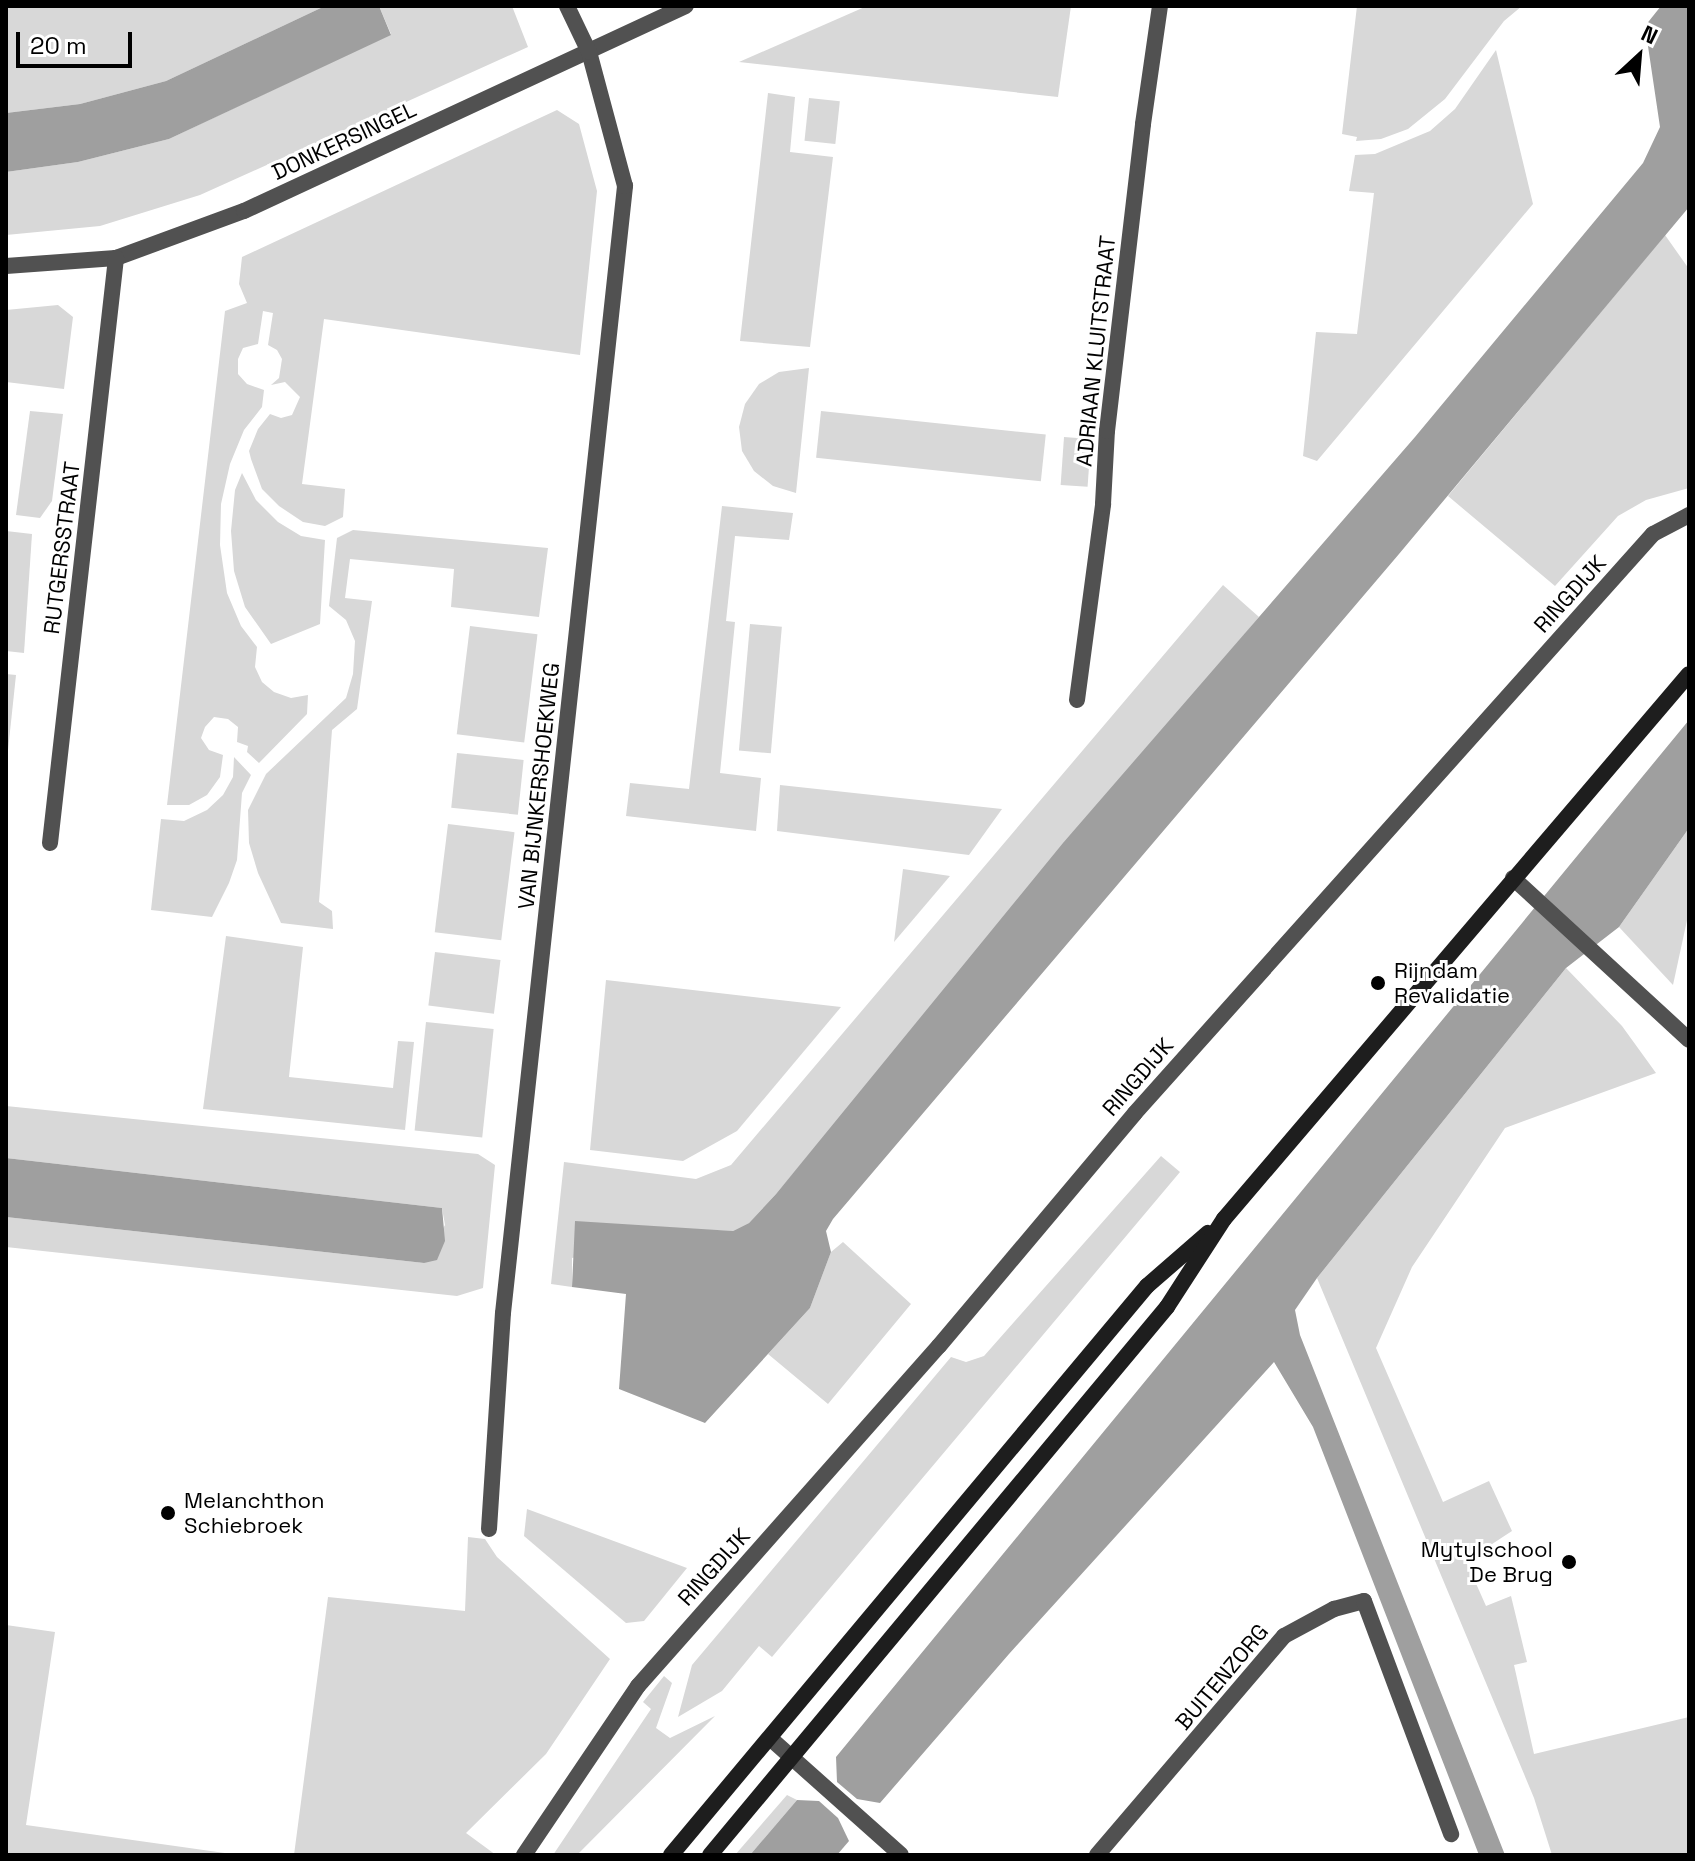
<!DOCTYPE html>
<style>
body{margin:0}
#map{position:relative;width:1695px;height:1861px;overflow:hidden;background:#fff;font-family:"Space Grotesk",sans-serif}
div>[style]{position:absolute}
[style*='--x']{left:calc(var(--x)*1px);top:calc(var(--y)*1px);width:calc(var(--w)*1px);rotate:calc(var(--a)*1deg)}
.green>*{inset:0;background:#d8d8d8;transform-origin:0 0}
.water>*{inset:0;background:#9f9f9f}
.lane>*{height:16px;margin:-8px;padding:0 8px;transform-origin:8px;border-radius:8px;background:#515151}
.street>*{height:16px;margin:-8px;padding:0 8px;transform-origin:8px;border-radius:8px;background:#515151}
.secondary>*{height:16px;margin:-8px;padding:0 8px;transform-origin:8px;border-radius:8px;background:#1e1e1e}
.dots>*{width:22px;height:22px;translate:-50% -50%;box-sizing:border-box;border:4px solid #fff;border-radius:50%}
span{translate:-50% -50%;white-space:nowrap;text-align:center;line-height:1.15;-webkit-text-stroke:6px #fff;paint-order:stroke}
.street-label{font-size:22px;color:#000}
.poi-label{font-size:22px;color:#000}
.left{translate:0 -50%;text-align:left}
.right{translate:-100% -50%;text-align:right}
.frame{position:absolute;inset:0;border:8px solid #000;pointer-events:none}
.north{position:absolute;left:1599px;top:16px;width:80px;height:80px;-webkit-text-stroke:6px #fff;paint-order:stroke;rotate:26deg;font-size:22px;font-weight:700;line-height:32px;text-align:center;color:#000}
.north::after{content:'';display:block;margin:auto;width:28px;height:36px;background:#000;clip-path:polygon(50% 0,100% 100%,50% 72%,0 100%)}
.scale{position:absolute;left:16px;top:32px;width:116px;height:36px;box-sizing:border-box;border:4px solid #000;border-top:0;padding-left:10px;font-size:24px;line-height:28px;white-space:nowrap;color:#000;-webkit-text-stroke:6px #fff;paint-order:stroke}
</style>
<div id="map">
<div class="green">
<i style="clip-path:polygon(6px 6px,325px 6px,166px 81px,80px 104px,6px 113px)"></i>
<i style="clip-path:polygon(379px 6px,512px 6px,528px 47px,200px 195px,100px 226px,6px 235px,6px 172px,78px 162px,169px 139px,391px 34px)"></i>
<i style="clip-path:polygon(867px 6px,1071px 6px,1058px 97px,739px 62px)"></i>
<i style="clip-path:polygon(1357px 6px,1522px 6px,1504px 21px,1445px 99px,1408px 129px,1381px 139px,1356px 141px,1357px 137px,1342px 134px)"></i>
<i style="clip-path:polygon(1496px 50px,1533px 204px,1317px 461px,1303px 456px,1316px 332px,1357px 334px,1374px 193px,1349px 191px,1355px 155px,1375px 154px,1430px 131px,1455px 109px)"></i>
<i style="clip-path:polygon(768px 93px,795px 97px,790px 152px,833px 157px,810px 347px,740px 341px)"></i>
<i style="left:809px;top:98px;width:31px;height:43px;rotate:6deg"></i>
<i style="clip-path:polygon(557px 110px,579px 124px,597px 191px,580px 355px,324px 319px,302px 484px,345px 489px,343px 517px,325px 526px,303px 522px,279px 506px,262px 489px,251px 459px,249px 451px,258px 429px,270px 414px,281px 418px,292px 415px,300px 397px,285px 382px,271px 385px,279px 378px,282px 359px,277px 350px,268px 345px,273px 313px,263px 311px,258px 344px,243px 348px,238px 359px,238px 374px,247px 384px,264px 390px,262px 407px,244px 430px,230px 464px,221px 504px,220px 545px,227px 593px,241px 626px,257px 647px,255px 667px,262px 682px,274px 692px,291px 698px,308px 695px,307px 714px,259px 763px,247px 752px,248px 746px,237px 742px,238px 727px,228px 719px,214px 717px,205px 727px,201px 738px,209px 750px,223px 755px,220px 777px,207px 795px,189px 805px,167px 805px,225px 311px,247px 303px,239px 284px,242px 257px)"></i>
<i style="clip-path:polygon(1665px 235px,1689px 269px,1689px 488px,1646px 500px,1618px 516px,1555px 586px,1448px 496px)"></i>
<i style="clip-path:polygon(58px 305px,73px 317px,64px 389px,6px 382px,6px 310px)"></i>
<i style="clip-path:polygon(809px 368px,796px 493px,773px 486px,754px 471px,742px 451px,739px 427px,745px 404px,759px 384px,779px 372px)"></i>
<i style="clip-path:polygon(30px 411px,63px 414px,52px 501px,40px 518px,16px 515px)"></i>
<i style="left:821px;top:411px;width:226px;height:47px;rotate:6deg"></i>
<i style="left:1064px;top:437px;width:27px;height:48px;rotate:4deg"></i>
<i style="clip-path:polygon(242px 473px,256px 500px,278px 522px,301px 536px,325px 540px,320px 624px,271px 644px,245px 607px,234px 571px,231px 531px,235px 490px)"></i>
<i style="clip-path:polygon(722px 506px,793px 513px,789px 540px,735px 536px,726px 621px,735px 622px,720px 773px,761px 778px,756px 831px,626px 816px,630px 783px,689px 789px)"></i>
<i style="clip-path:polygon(353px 530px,548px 548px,539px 617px,451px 607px,454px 569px,350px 559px,345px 598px,372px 601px,357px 709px,332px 730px,319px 902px,332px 911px,333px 929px,281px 923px,258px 873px,249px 843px,248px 810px,266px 774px,346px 698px,353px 674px,355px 641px,346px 620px,329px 606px,337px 538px)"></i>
<i style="clip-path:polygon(6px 531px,32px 534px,24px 653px,6px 651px)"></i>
<i style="clip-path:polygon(1223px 585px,1259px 617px,776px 1194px,749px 1223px,733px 1231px,706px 1230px,572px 1258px,572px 1287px,551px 1284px,564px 1162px,696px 1179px,731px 1165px)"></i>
<i style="left:750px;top:624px;width:32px;height:127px;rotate:5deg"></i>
<i style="left:470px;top:626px;width:68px;height:109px;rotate:7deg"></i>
<i style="clip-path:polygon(6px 674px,16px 675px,6px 769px)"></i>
<i style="left:457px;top:753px;width:67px;height:55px;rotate:6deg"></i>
<i style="clip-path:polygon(234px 757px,251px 775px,242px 793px,237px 860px,229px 883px,212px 917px,151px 910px,161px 819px,184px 821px,207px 810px,223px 795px,233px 777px)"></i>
<i style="clip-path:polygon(780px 785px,1002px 809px,969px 855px,777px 831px)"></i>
<i style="left:448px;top:824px;width:67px;height:109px;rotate:7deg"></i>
<i style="clip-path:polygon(1689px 828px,1689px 911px,1673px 985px,1619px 927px)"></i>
<i style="clip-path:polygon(903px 869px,950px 876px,894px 942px)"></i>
<i style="clip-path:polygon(226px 936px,303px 947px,289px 1077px,393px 1088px,398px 1041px,414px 1042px,405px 1130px,203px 1109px)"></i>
<i style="left:435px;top:952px;width:66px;height:54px;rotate:7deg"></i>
<i style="clip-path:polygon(1566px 968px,1622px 1026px,1656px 1073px,1505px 1128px,1412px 1267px,1376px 1348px,1443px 1502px,1489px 1481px,1512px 1531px,1466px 1561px,1486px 1606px,1511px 1596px,1527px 1662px,1514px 1665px,1534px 1754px,1689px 1717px,1689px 1855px,1552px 1855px,1534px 1798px,1317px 1278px)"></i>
<i style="clip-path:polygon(606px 980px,841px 1007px,737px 1131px,683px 1161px,590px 1150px)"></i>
<i style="left:426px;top:1022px;width:68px;height:109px;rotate:6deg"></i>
<i style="clip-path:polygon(6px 1106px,478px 1154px,495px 1165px,483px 1288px,457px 1296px,6px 1247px,6px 1217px,424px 1263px,445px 1225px,442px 1208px,6px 1158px)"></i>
<i style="clip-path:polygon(1161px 1156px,1180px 1172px,772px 1657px,759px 1646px,722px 1691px,678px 1717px,692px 1665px,951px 1357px,966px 1362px,984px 1356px)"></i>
<i style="clip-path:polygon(843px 1242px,911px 1304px,828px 1404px,768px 1354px,810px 1308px,831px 1252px)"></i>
<i style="clip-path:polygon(527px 1509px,687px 1568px,644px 1621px,626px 1623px,524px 1536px)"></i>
<i style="clip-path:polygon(468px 1537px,485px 1539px,497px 1557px,610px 1659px,546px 1754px,466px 1833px,496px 1855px,294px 1855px,328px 1597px,465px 1611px)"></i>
<i style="clip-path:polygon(6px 1625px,55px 1632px,26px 1825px,239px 1855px,6px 1855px)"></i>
<i style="clip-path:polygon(664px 1676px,672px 1683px,656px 1728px,670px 1738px,715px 1716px,577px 1855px,553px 1855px,651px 1709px,643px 1702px)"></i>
<i style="clip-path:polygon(787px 1795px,797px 1800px,750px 1855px,735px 1855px)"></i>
</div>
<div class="water">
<i style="clip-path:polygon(325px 6px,379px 6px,391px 35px,169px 139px,78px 162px,6px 172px,6px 113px,80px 104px,166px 81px)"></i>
<i style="clip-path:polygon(1661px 6px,1689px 6px,1689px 207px,1399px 554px,833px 1219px,826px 1231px,831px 1252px,810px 1308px,705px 1423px,619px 1389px,626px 1294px,572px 1287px,575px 1221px,733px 1231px,749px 1223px,776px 1194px,1063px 843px,1415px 437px,1643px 163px,1660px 127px,1645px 26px)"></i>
<i style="clip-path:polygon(1689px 720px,1689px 828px,1619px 927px,1566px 968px,1317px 1278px,1295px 1310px,1300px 1335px,1505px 1855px,1479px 1855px,1313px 1427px,1274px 1362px,1009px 1654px,880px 1803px,857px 1799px,837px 1782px,836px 1757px)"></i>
<i style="clip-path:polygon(6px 1158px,442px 1208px,445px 1241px,437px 1260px,424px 1263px,6px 1217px)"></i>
<i style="clip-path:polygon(797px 1800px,819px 1801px,838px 1818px,849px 1841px,837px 1855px,750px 1855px)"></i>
</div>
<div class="lane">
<i style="--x:1513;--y:878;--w:239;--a:42.6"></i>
</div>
<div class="street">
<i style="--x:6;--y:266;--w:110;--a:-4.2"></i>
<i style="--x:116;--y:258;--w:136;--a:-20.2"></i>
<i style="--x:244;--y:211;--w:487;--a:-24.9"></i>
<i style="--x:1077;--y:700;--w:198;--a:-82.4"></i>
<i style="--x:1103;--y:504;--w:73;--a:-86.9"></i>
<i style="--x:1107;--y:431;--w:309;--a:-83.3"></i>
<i style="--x:1143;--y:124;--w:119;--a:-81.8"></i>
<i style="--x:50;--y:843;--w:589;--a:-83.56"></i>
<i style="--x:489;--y:1529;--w:216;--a:-86.3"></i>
<i style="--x:503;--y:1313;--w:1134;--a:-83.82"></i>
<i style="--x:625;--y:186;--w:139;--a:-105"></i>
<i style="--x:589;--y:52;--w:51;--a:-115.6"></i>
<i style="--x:771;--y:1739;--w:174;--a:41.7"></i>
<i style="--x:524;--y:1855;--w:204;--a:-56"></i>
<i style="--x:638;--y:1686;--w:454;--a:-48.5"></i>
<i style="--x:939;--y:1346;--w:304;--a:-49.9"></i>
<i style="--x:1135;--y:1113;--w:777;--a:-48.18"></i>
<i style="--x:1653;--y:534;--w:41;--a:-27.8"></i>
<i style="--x:1097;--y:1855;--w:288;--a:-49.5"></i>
<i style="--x:1284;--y:1636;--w:57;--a:-28.4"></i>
<i style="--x:1334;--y:1609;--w:31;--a:-15"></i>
<i style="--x:1364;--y:1601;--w:249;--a:69.5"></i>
</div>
<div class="secondary">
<i style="--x:671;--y:1855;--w:742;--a:-50.09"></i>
<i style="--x:1147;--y:1286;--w:81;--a:-41"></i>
<i style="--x:710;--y:1855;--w:714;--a:-50.17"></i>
<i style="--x:1167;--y:1307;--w:105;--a:-57.1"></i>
<i style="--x:1224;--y:1219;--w:716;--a:-49.53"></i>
</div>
<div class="dots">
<i style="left:1378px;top:983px;background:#000"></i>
<i style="left:168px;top:1513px;background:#000"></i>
<i style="left:1569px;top:1562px;background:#000"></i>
</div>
<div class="street-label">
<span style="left:344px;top:141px;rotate:-25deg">DONKERSINGEL</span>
<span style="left:1096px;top:351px;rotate:-84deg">ADRIAAN KLUITSTRAAT</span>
<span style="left:62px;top:548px;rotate:-83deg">RUTGERSSTRAAT</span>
<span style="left:1570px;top:594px;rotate:-48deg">RINGDIJK</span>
<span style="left:539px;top:786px;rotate:-84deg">VAN BIJNKERSHOEKWEG</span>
<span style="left:1138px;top:1077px;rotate:-49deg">RINGDIJK</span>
<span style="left:714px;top:1567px;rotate:-48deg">RINGDIJK</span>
<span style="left:1222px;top:1677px;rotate:-50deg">BUITENZORG</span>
</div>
<div class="poi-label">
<span class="left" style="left:1394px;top:983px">Rijndam<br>Revalidatie</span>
<span class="left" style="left:184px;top:1513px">Melanchthon<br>Schiebroek</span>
<span class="right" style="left:1553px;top:1562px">Mytylschool<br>De Brug</span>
</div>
<div class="frame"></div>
<div class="north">N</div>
<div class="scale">20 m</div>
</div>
